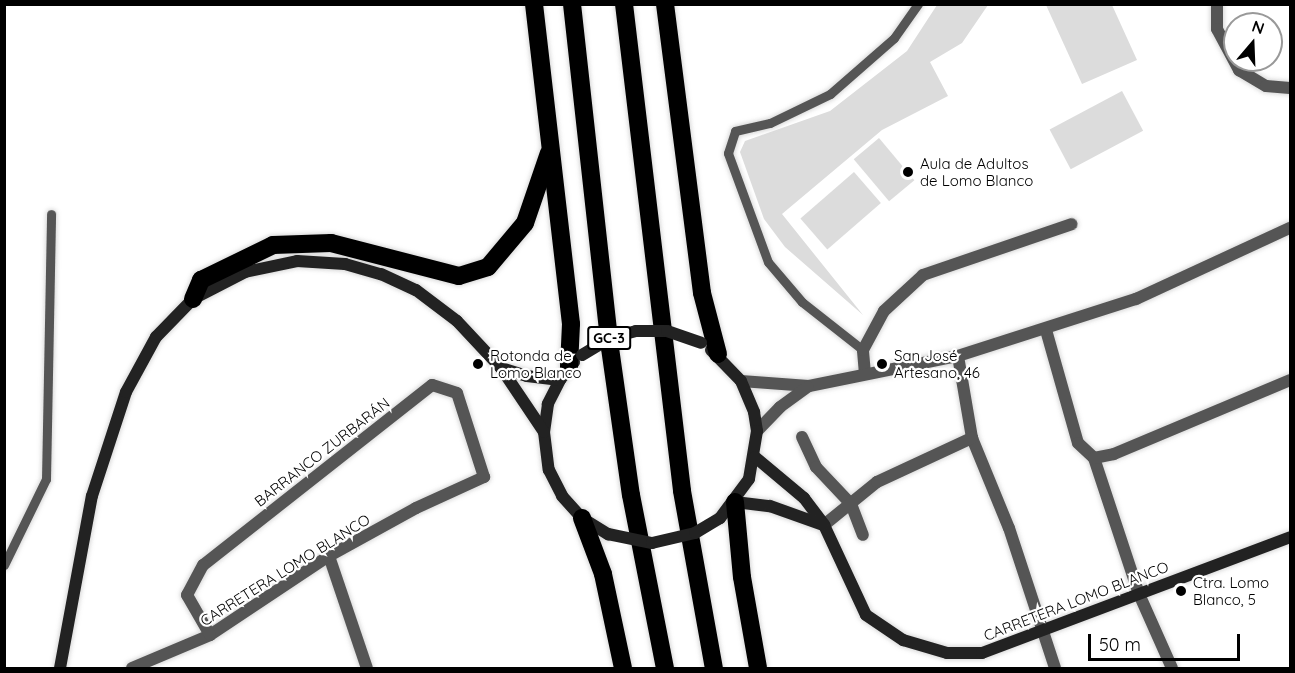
<!DOCTYPE html>
<meta charset="utf-8">
<style>
body{margin:0}
#map{position:relative;width:1295px;height:673px;overflow:hidden;background:#fff;font-family:Quicksand,sans-serif}
div>[style]{position:absolute}
[style*='--x']{left:calc(var(--x)*1px);top:calc(var(--y)*1px);width:calc(var(--w)*1px);rotate:calc(var(--a)*1deg)}
.green>*{inset:0;background:#dcdcdc;transform-origin:0 0}
.roads{filter:drop-shadow(0 0 2px #dbdbdb) drop-shadow(0 0 2px #dbdbdb)}
.lane>*{height:9px;margin:-4.5px;padding:0 4.5px;transform-origin:4.5px;border-radius:4.5px;background:#555}
.street>*{height:12px;margin:-6px;padding:0 6px;transform-origin:6px;border-radius:6px;background:#555}
.secondary>*{height:12px;margin:-6px;padding:0 6px;transform-origin:6px;border-radius:6px;background:#222}
.highway>*{height:18px;margin:-9px;padding:0 9px;transform-origin:9px;border-radius:9px;background:#000}
.secondary-bridge>*{height:12px;margin:-6px;padding:0 6px;transform-origin:6px;border-radius:6px;background:#222}
.dots>*{width:16px;height:16px;translate:-50% -50%;box-sizing:border-box;border:3px solid #fff;border-radius:50%}
span{translate:-50% -50%;white-space:nowrap;text-align:center;line-height:1.15;-webkit-text-stroke:4.5px #fff;paint-order:stroke}
.shield-label span{padding:2px 4px;background:#fff;border:2px solid;border-radius:4px;-webkit-text-stroke-width:0}
.shield-label{font-size:14px;color:#000;font-weight:700}
.poi-label{font-size:15px;color:#000}
.left{translate:0 -50%;text-align:left}
.street-label{font-size:15px;color:#000}
.frame{position:absolute;inset:0;border:6px solid #000;pointer-events:none}
.north{position:absolute;left:1223px;top:12px;width:60px;height:60px;box-sizing:border-box;background:#fff;border:2px solid #999;border-radius:50%;rotate:19deg;font-size:16px;font-weight:700;line-height:24px;text-align:center;color:#000}
.north::after{content:'';display:block;margin:auto;width:21px;height:27px;background:#000;clip-path:polygon(50% 0,100% 100%,50% 72%,0 100%)}
.scale{position:absolute;left:1088px;top:634px;width:152px;height:27px;box-sizing:border-box;border:3px solid #000;border-top:0;padding-left:8px;font-size:18px;line-height:21px;white-space:nowrap;color:#000;-webkit-text-stroke:4px #fff;paint-order:stroke}
</style>
<div id="map">
<div class="green">
<i style="clip-path:polygon(937px 5px,988px 5px,962px 43px,930px 62px,948px 96px,882px 130px,782px 214px,863px 315px,785px 247px,764px 219px,740px 152px,745px 141px,830px 111px,907px 51px)"></i>
<i style="clip-path:polygon(1046px 5px,1112px 5px,1137px 60px,1082px 84px)"></i>
<i style="left:1122px;top:91px;width:45px;height:82px;rotate:62deg"></i>
<i style="left:879px;top:138px;width:55px;height:33px;rotate:50deg"></i>
<i style="left:854px;top:172px;width:41px;height:71px;rotate:49deg"></i>
</div>
<div class="roads">
<div class="lane">
<i style="--x:863;--y:350;--w:78;--a:-141.8"></i>
<i style="--x:802;--y:302;--w:52;--a:-130.4"></i>
<i style="--x:768;--y:262;--w:116;--a:-110.2"></i>
<i style="--x:728;--y:153;--w:23;--a:-72"></i>
<i style="--x:735;--y:131;--w:36;--a:-13"></i>
<i style="--x:770;--y:123;--w:67;--a:-25.8"></i>
<i style="--x:830;--y:94;--w:85;--a:-41.2"></i>
<i style="--x:894;--y:38;--w:42;--a:-54.8"></i>
<i style="--x:4;--y:565;--w:96;--a:-64"></i>
<i style="--x:46;--y:479;--w:265;--a:-88.9"></i>
</div>
<div class="street">
<i style="--x:1217;--y:4;--w:25;--a:90"></i>
<i style="--x:1217;--y:29;--w:47;--a:61.8"></i>
<i style="--x:1239;--y:70;--w:31;--a:31"></i>
<i style="--x:1266;--y:86;--w:24;--a:5"></i>
<i style="--x:1046;--y:330;--w:117;--a:74.2"></i>
<i style="--x:1078;--y:443;--w:22;--a:43"></i>
<i style="--x:1094;--y:458;--w:143;--a:71.7"></i>
<i style="--x:1139;--y:594;--w:81;--a:66"></i>
<i style="--x:958;--y:356;--w:83;--a:80.3"></i>
<i style="--x:972;--y:438;--w:97;--a:67.7"></i>
<i style="--x:1009;--y:528;--w:147;--a:71.8"></i>
<i style="--x:865;--y:374;--w:24;--a:-95"></i>
<i style="--x:863;--y:350;--w:44;--a:-61.7"></i>
<i style="--x:884;--y:311;--w:53;--a:-42.7"></i>
<i style="--x:923;--y:275;--w:157;--a:-18.9"></i>
<i style="--x:741;--y:381;--w:68;--a:4.2"></i>
<i style="--x:809;--y:386;--w:152;--a:-11.4"></i>
<i style="--x:958;--y:356;--w:187;--a:-17.8"></i>
<i style="--x:1136;--y:299;--w:170;--a:-24.8"></i>
<i style="--x:757;--y:431;--w:33;--a:-46"></i>
<i style="--x:780;--y:407;--w:34;--a:-36"></i>
<i style="--x:802;--y:437;--w:33;--a:65"></i>
<i style="--x:816;--y:467;--w:51;--a:46.6"></i>
<i style="--x:851;--y:504;--w:33;--a:69"></i>
<i style="--x:1094;--y:458;--w:20;--a:-11"></i>
<i style="--x:1114;--y:454;--w:191;--a:-22.8"></i>
<i style="--x:824;--y:525;--w:68;--a:-39.1"></i>
<i style="--x:877;--y:482;--w:105;--a:-24.9"></i>
<i style="--x:329;--y:556;--w:118;--a:71.3"></i>
<i style="--x:132;--y:668;--w:85;--a:-22.9"></i>
<i style="--x:210;--y:635;--w:143;--a:-33.6"></i>
<i style="--x:329;--y:556;--w:99;--a:-28.9"></i>
<i style="--x:416;--y:508;--w:75;--a:-24.5"></i>
<i style="--x:484;--y:477;--w:88;--a:-107.8"></i>
<i style="--x:457;--y:393;--w:26;--a:-162"></i>
<i style="--x:432;--y:385;--w:291;--a:141.8"></i>
<i style="--x:203;--y:565;--w:34;--a:118"></i>
<i style="--x:187;--y:595;--w:46;--a:60.1"></i>
</div>
<div class="secondary">
<i style="--x:711;--y:350;--w:43;--a:45.9"></i>
<i style="--x:741;--y:381;--w:34;--a:67"></i>
<i style="--x:754;--y:412;--w:19;--a:81"></i>
<i style="--x:757;--y:431;--w:49;--a:99.5"></i>
<i style="--x:749;--y:479;--w:49;--a:126.6"></i>
<i style="--x:574;--y:362;--w:23;--a:128"></i>
<i style="--x:560;--y:380;--w:27;--a:117"></i>
<i style="--x:548;--y:404;--w:28;--a:98"></i>
<i style="--x:544;--y:432;--w:38;--a:83"></i>
<i style="--x:549;--y:470;--w:29;--a:63"></i>
<i style="--x:562;--y:496;--w:30;--a:48"></i>
<i style="--x:582;--y:518;--w:31;--a:32"></i>
<i style="--x:501;--y:368;--w:27;--a:17"></i>
<i style="--x:527;--y:376;--w:33;--a:7"></i>
<i style="--x:755;--y:457;--w:64;--a:39.9"></i>
<i style="--x:804;--y:498;--w:34;--a:53"></i>
<i style="--x:824;--y:525;--w:99;--a:65"></i>
<i style="--x:866;--y:615;--w:45;--a:34"></i>
<i style="--x:903;--y:640;--w:46;--a:16.5"></i>
<i style="--x:947;--y:653;--w:35;--a:0"></i>
<i style="--x:982;--y:653;--w:329;--a:-20.6"></i>
<i style="--x:735;--y:502;--w:35;--a:7"></i>
<i style="--x:770;--y:506;--w:56;--a:19.7"></i>
<i style="--x:60;--y:668;--w:175;--a:-79.5"></i>
<i style="--x:92;--y:496;--w:109;--a:-71.9"></i>
<i style="--x:126;--y:392;--w:63;--a:-61.4"></i>
<i style="--x:156;--y:337;--w:53;--a:-45.8"></i>
<i style="--x:193;--y:299;--w:59;--a:-27.4"></i>
<i style="--x:245;--y:272;--w:53;--a:-11.9"></i>
<i style="--x:297;--y:261;--w:48;--a:3.6"></i>
<i style="--x:345;--y:264;--w:37;--a:16"></i>
<i style="--x:381;--y:274;--w:38;--a:25"></i>
<i style="--x:416;--y:290;--w:51;--a:37.1"></i>
<i style="--x:457;--y:321;--w:64;--a:46.9"></i>
<i style="--x:501;--y:368;--w:77;--a:56.1"></i>
</div>
<div class="highway">
<i style="--x:534;--y:4;--w:322;--a:83.4"></i>
<i style="--x:571;--y:324;--w:43;--a:92.7"></i>
<i style="--x:572;--y:4;--w:346;--a:83.7"></i>
<i style="--x:610;--y:348;--w:148;--a:81.9"></i>
<i style="--x:631;--y:495;--w:176;--a:78.9"></i>
<i style="--x:624;--y:4;--w:490;--a:83.2"></i>
<i style="--x:682;--y:491;--w:180;--a:79.8"></i>
<i style="--x:665;--y:4;--w:291;--a:82.7"></i>
<i style="--x:702;--y:293;--w:63;--a:75.3"></i>
<i style="--x:193;--y:299;--w:21;--a:-67"></i>
<i style="--x:201;--y:280;--w:80;--a:-25.9"></i>
<i style="--x:273;--y:245;--w:58;--a:-2"></i>
<i style="--x:331;--y:243;--w:132;--a:14.5"></i>
<i style="--x:459;--y:276;--w:30;--a:-17"></i>
<i style="--x:488;--y:267;--w:57;--a:-49.9"></i>
<i style="--x:525;--y:223;--w:74;--a:-71.1"></i>
<i style="--x:735;--y:502;--w:75;--a:84.7"></i>
<i style="--x:742;--y:577;--w:92;--a:80"></i>
<i style="--x:582;--y:518;--w:60;--a:69.4"></i>
<i style="--x:603;--y:574;--w:96;--a:78"></i>
</div>
</div>
<div class="secondary-bridge">
<i style="--x:582;--y:355;--w:33;--a:-31"></i>
<i style="--x:610;--y:338;--w:27;--a:-15"></i>
<i style="--x:636;--y:331;--w:31;--a:0"></i>
<i style="--x:667;--y:331;--w:36;--a:19"></i>
<i style="--x:608;--y:534;--w:45;--a:11.6"></i>
<i style="--x:652;--y:543;--w:44;--a:-13.1"></i>
<i style="--x:695;--y:533;--w:29;--a:-31"></i>
</div>
<div class="dots">
<i style="left:908px;top:172px;background:#000"></i>
<i style="left:478px;top:364px;background:#000"></i>
<i style="left:882px;top:364px;background:#000"></i>
<i style="left:1181px;top:591px;background:#000"></i>
</div>
<div class="shield-label">
<span style="left:609px;top:338px">GC-3</span>
</div>
<div class="poi-label">
<span class="left" style="left:920px;top:172px">Aula de Adultos<br>de Lomo Blanco</span>
<span class="left" style="left:490px;top:364px">Rotonda de<br>Lomo Blanco</span>
<span class="left" style="left:894px;top:364px">San José<br>Artesano, 46</span>
<span class="left" style="left:1193px;top:591px">Ctra. Lomo<br>Blanco, 5</span>
</div>
<div class="street-label">
<span style="left:322px;top:452px;rotate:-38deg">BARRANCO ZURBARÁN</span>
<span style="left:285px;top:570px;rotate:-32deg">CARRETERA LOMO BLANCO</span>
<span style="left:1076px;top:601px;rotate:-21deg">CARRETERA LOMO BLANCO</span>
</div>
<div class="frame"></div>
<div class="north">N</div>
<div class="scale">50 m</div>
</div>
